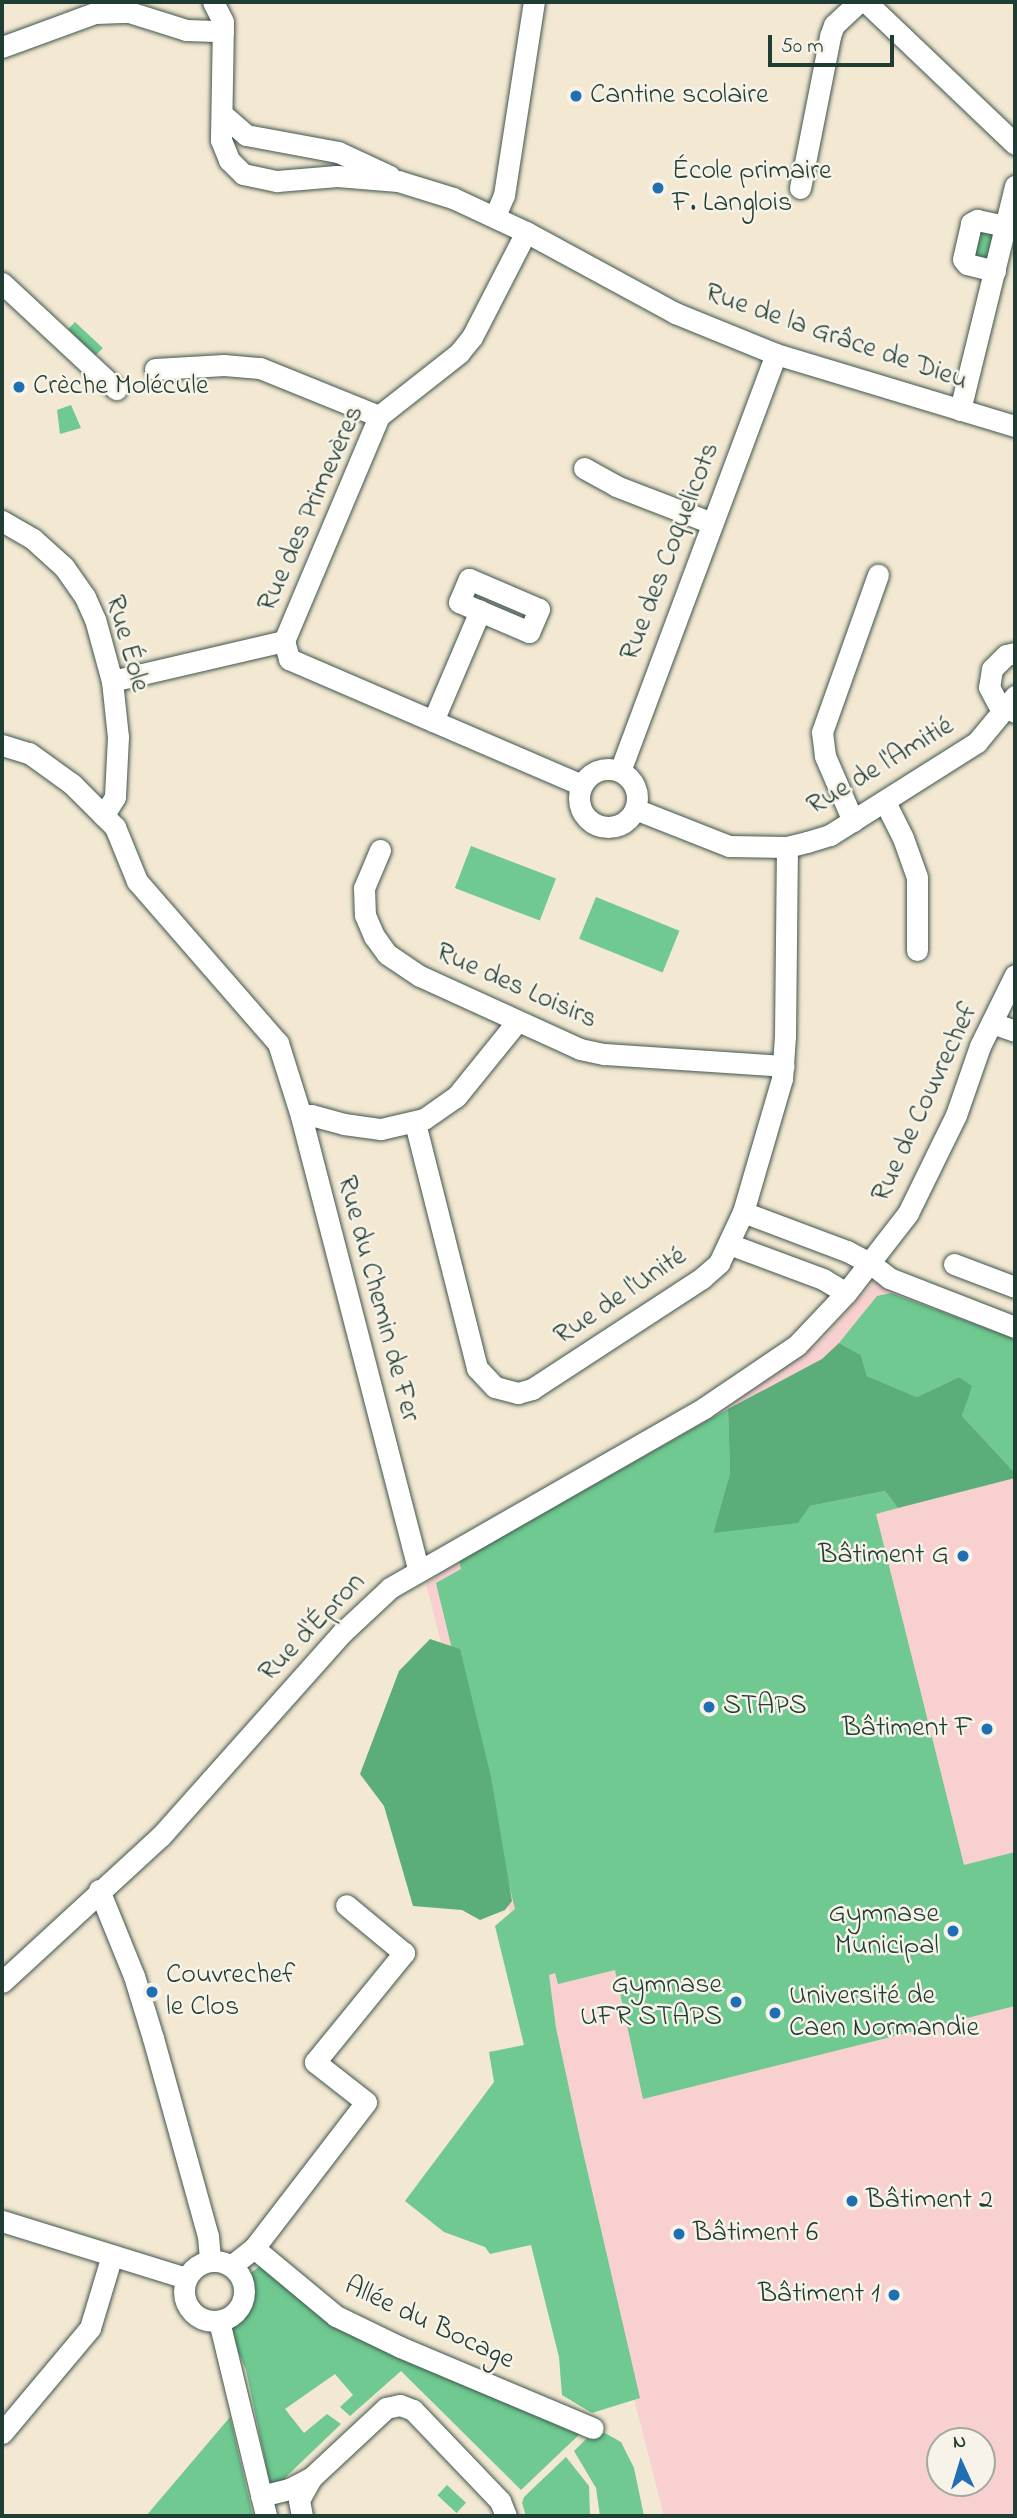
<!DOCTYPE html>
<meta charset="utf-8">
<style>
body{margin:0}
#map{position:relative;width:1017px;height:2518px;overflow:hidden;background:#f3e8d2;font-family:"Indie Flower",sans-serif}
div>[style]{position:absolute}
[style*='--x']{left:calc(var(--x)*1px);top:calc(var(--y)*1px);width:calc(var(--w)*1px);rotate:calc(var(--a)*1deg)}
.built>*{inset:0;background:#f7d0cf}
.green>*{inset:0;background:#6fc990;transform-origin:0 0}
.forest>*{inset:0;background:#5bad7a}
.roads{filter:drop-shadow(0 0 2px #3f574c) drop-shadow(0 0 2px #3f574c)}
.minor>*{height:21px;margin:-10.5px;padding:0 10.5px;transform-origin:10.5px;border-radius:10.5px;background:#fff}
.minor>.ring{margin:-10.5px;padding:0;box-sizing:content-box;background:none;border:21px solid #fff;border-radius:50%}
.dots>*{width:19px;height:19px;translate:-50% -50%;box-sizing:border-box;border:4px solid #f7f3e8;border-radius:50%}
span{translate:-50% -50%;white-space:nowrap;text-align:center;line-height:1.15;-webkit-text-stroke:5px #f7f3e8;paint-order:stroke}
.poi-label{font-size:28px;color:#1f3d34}
.left{translate:0 -50%;text-align:left}
.right{translate:-100% -50%;text-align:right}
.street-label{font-size:28px;color:#1f3d34}
.frame{position:absolute;inset:0;border:4px solid #1f3d34;pointer-events:none}
.north{position:absolute;left:926px;top:2427px;width:70px;height:70px;box-sizing:border-box;background:#f7f3e8;border:2px solid #a1aaa0;border-radius:50%;rotate:356deg;font-size:19px;font-weight:700;line-height:28px;text-align:center;color:#1f3d34}
.north::after{content:'';display:block;margin:auto;width:24px;height:32px;background:#1f6fb2;clip-path:polygon(50% 0,100% 100%,50% 72%,0 100%)}
.scale{position:absolute;left:768px;top:35px;width:126px;height:32px;box-sizing:border-box;border:4px solid #1f3d34;border-top:0;padding-left:9px;font-size:21px;line-height:24px;white-space:nowrap;color:#1f3d34;-webkit-text-stroke:5px #f7f3e8;paint-order:stroke}
</style>
<div id="map">
<div class="built">
<i style="clip-path:polygon(evenodd,887px 1267px,1015px 1315px,1015px 2516px,664px 2516px,426px 1584px,448px 1567px,472px 1539px,817px 1345px,887px 1267px,940px 2441px,982px 2441px,982px 2483px,940px 2483px,940px 2441px)"></i>
</div>
<div class="green">
<i style="clip-path:polygon(980px 230px,993px 233px,989px 260px,974px 260px,976px 233px)"></i>
<i style="left:75px;top:322px;width:38px;height:10px;rotate:43deg"></i>
<i style="clip-path:polygon(71px 405px,81px 428px,60px 434px,57px 410px)"></i>
<i style="left:471px;top:846px;width:91px;height:45px;rotate:21deg"></i>
<i style="left:596px;top:897px;width:90px;height:45px;rotate:22deg"></i>
<i style="clip-path:polygon(891px 1293px,1015px 1339px,1015px 1473px,962px 1416px,971px 1386px,959px 1377px,917px 1397px,867px 1376px,861px 1355px,839px 1343px,877px 1296px)"></i>
<i style="clip-path:polygon(728px 1409px,730px 1473px,713px 1533px,810px 1506px,885px 1491px,898px 1508px,876px 1514px,964px 1865px,1015px 1852px,1015px 2006px,643px 2099px,615px 1970px,558px 1984px,555px 1973px,549px 1975px,556px 2028px,580px 2139px,640px 2398px,592px 2413px,562px 2395px,559px 2357px,531px 2245px,490px 2254px,485px 2247px,444px 2232px,405px 2201px,494px 2082px,489px 2052px,524px 2045px,495px 1926px,515px 1909px,436px 1583px,461px 1569px,459px 1561px)"></i>
<i style="clip-path:polygon(262px 2265px,289px 2286px,585px 2429px,521px 2490px,401px 2371px,350px 2416px,340px 2407px,353px 2395px,335px 2374px,285px 2409px,304px 2433px,327px 2414px,341px 2424px,290px 2473px,285px 2478px,286px 2486px,271px 2489px,246px 2370px,226px 2324px,252px 2296px,247px 2275px)"></i>
<i style="clip-path:polygon(230px 2417px,253px 2516px,146px 2516px)"></i>
<i style="clip-path:polygon(605px 2433px,621px 2442px,634px 2468px,644px 2516px,600px 2516px,596px 2488px,574px 2451px,591px 2434px)"></i>
<i style="clip-path:polygon(566px 2457px,589px 2486px,590px 2516px,526px 2516px,522px 2503px,524px 2497px)"></i>
<i style="left:447px;top:2485px;width:26px;height:14px;rotate:43deg"></i>
</div>
<div class="forest">
<i style="clip-path:polygon(839px 1343px,861px 1355px,867px 1376px,917px 1397px,959px 1377px,972px 1386px,962px 1416px,1015px 1473px,1015px 1478px,898px 1508px,885px 1491px,810px 1506px,798px 1523px,713px 1533px,730px 1473px,728px 1409px,822px 1359px)"></i>
<i style="clip-path:polygon(430px 1639px,460px 1649px,491px 1777px,512px 1901px,505px 1910px,480px 1920px,462px 1910px,413px 1906px,384px 1806px,360px 1774px,399px 1671px)"></i>
</div>
<div class="roads">
<div class="minor">
<i style="--x:213;--y:2;--w:22;--a:63"></i>
<i style="--x:223;--y:22;--w:118;--a:91"></i>
<i style="--x:221;--y:140;--w:22;--a:68"></i>
<i style="--x:229;--y:160;--w:20;--a:45"></i>
<i style="--x:243;--y:174;--w:35;--a:12"></i>
<i style="--x:277;--y:181;--w:60;--a:-4.8"></i>
<i style="--x:337;--y:176;--w:61;--a:4.7"></i>
<i style="--x:398;--y:181;--w:58;--a:17.2"></i>
<i style="--x:453;--y:198;--w:81;--a:25"></i>
<i style="--x:526;--y:232;--w:170;--a:28.5"></i>
<i style="--x:675;--y:313;--w:109;--a:22.1"></i>
<i style="--x:776;--y:354;--w:250;--a:16.8"></i>
<i style="--x:866;--y:2;--w:206;--a:43.6"></i>
<i style="--x:2;--y:47;--w:99;--a:-20.1"></i>
<i style="--x:95;--y:13;--w:34;--a:-2"></i>
<i style="--x:129;--y:12;--w:60;--a:17.5"></i>
<i style="--x:186;--y:30;--w:37;--a:2"></i>
<i style="--x:222;--y:114;--w:32;--a:41"></i>
<i style="--x:246;--y:135;--w:94;--a:10.5"></i>
<i style="--x:338;--y:152;--w:57;--a:24.8"></i>
<i style="--x:800;--y:188;--w:155;--a:-78.8"></i>
<i style="--x:830;--y:36;--w:12;--a:-70"></i>
<i style="--x:834;--y:25;--w:34;--a:-43"></i>
<i style="--x:495;--y:216;--w:23;--a:-67"></i>
<i style="--x:504;--y:195;--w:195;--a:-81.2"></i>
<i style="--x:995;--y:271;--w:29;--a:-166"></i>
<i style="--x:967;--y:264;--w:6;--a:-129"></i>
<i style="--x:963;--y:259;--w:37;--a:-77"></i>
<i style="--x:971;--y:223;--w:7;--a:-27"></i>
<i style="--x:977;--y:220;--w:29;--a:12"></i>
<i style="--x:2;--y:283;--w:156;--a:42.9"></i>
<i style="--x:155;--y:369;--w:69;--a:-3.3"></i>
<i style="--x:224;--y:365;--w:36;--a:5"></i>
<i style="--x:260;--y:368;--w:128;--a:22"></i>
<i style="--x:960;--y:410;--w:231;--a:-76.2"></i>
<i style="--x:584;--y:468;--w:37;--a:29"></i>
<i style="--x:616;--y:486;--w:103;--a:21.1"></i>
<i style="--x:2;--y:521;--w:36;--a:30"></i>
<i style="--x:33;--y:539;--w:42;--a:42.1"></i>
<i style="--x:64;--y:567;--w:37;--a:55"></i>
<i style="--x:85;--y:597;--w:24;--a:66"></i>
<i style="--x:95;--y:619;--w:64;--a:74.7"></i>
<i style="--x:112;--y:681;--w:56;--a:83.9"></i>
<i style="--x:118;--y:737;--w:60;--a:92.9"></i>
<i style="--x:115;--y:797;--w:22;--a:122"></i>
<i style="--x:469;--y:579;--w:76;--a:23.2"></i>
<i style="--x:539;--y:609;--w:25;--a:113"></i>
<i style="--x:529;--y:632;--w:76;--a:-156.8"></i>
<i style="--x:459;--y:602;--w:25;--a:-67"></i>
<i style="--x:284;--y:641;--w:244;--a:-67.1"></i>
<i style="--x:379;--y:416;--w:102;--a:-38.2"></i>
<i style="--x:459;--y:353;--w:21;--a:-51"></i>
<i style="--x:472;--y:337;--w:118;--a:-62.8"></i>
<i style="--x:284;--y:641;--w:19;--a:74"></i>
<i style="--x:289;--y:659;--w:319;--a:23.3"></i>
<i style="--x:1015;--y:653;--w:9;--a:167"></i>
<i style="--x:1006;--y:655;--w:20;--a:135"></i>
<i style="--x:992;--y:669;--w:18;--a:99"></i>
<i style="--x:989;--y:687;--w:19;--a:62"></i>
<i style="--x:998;--y:704;--w:19;--a:25"></i>
<i style="--x:112;--y:681;--w:177;--a:-13.1"></i>
<i style="--x:433;--y:721;--w:120;--a:-66.9"></i>
<i style="--x:2;--y:745;--w:28;--a:17"></i>
<i style="--x:29;--y:753;--w:53;--a:35.8"></i>
<i style="--x:72;--y:784;--w:61;--a:45"></i>
<i style="--x:115;--y:827;--w:58;--a:67.8"></i>
<i style="--x:137;--y:881;--w:215;--a:49"></i>
<i style="--x:278;--y:1043;--w:77;--a:72.5"></i>
<i style="--x:301;--y:1116;--w:468;--a:75.5"></i>
<i class="ring" style="left:579px;top:769px;width:37px;height:37px"></i>
<i style="--x:620;--y:771;--w:445;--a:-69.5"></i>
<i style="--x:885;--y:802;--w:40;--a:63.4"></i>
<i style="--x:903;--y:838;--w:41;--a:70.3"></i>
<i style="--x:917;--y:877;--w:73;--a:90"></i>
<i style="--x:635;--y:809;--w:101;--a:21.5"></i>
<i style="--x:729;--y:846;--w:58;--a:1"></i>
<i style="--x:787;--y:847;--w:21;--a:-14"></i>
<i style="--x:807;--y:842;--w:24;--a:-17"></i>
<i style="--x:830;--y:835;--w:174;--a:-32.3"></i>
<i style="--x:977;--y:742;--w:60;--a:-50.4"></i>
<i style="--x:853;--y:821;--w:71;--a:-113.3"></i>
<i style="--x:825;--y:756;--w:24;--a:-97"></i>
<i style="--x:822;--y:732;--w:167;--a:-70.4"></i>
<i style="--x:380;--y:850;--w:41;--a:112.8"></i>
<i style="--x:364;--y:888;--w:27;--a:88"></i>
<i style="--x:365;--y:915;--w:23;--a:67"></i>
<i style="--x:374;--y:936;--w:22;--a:54"></i>
<i style="--x:387;--y:954;--w:40;--a:34"></i>
<i style="--x:420;--y:976;--w:176;--a:24.5"></i>
<i style="--x:580;--y:1049;--w:25;--a:12"></i>
<i style="--x:604;--y:1054;--w:180;--a:3.8"></i>
<i style="--x:992;--y:1023;--w:24;--a:19"></i>
<i style="--x:301;--y:1116;--w:10;--a:-6"></i>
<i style="--x:311;--y:1115;--w:34;--a:15"></i>
<i style="--x:344;--y:1124;--w:37;--a:8"></i>
<i style="--x:381;--y:1129;--w:44;--a:-13.1"></i>
<i style="--x:424;--y:1119;--w:39;--a:-35"></i>
<i style="--x:456;--y:1097;--w:95;--a:-51"></i>
<i style="--x:415;--y:1123;--w:253;--a:75.8"></i>
<i style="--x:477;--y:1368;--w:26;--a:47"></i>
<i style="--x:495;--y:1387;--w:24;--a:15"></i>
<i style="--x:518;--y:1393;--w:15;--a:-16"></i>
<i style="--x:532;--y:1389;--w:203;--a:-33.1"></i>
<i style="--x:702;--y:1278;--w:23;--a:-41"></i>
<i style="--x:719;--y:1263;--w:56;--a:-64.8"></i>
<i style="--x:743;--y:1212;--w:139;--a:-73.7"></i>
<i style="--x:782;--y:1079;--w:43;--a:-86"></i>
<i style="--x:785;--y:1036;--w:189;--a:-89.4"></i>
<i style="--x:743;--y:1212;--w:111;--a:20.6"></i>
<i style="--x:847;--y:1251;--w:26;--a:28"></i>
<i style="--x:870;--y:1263;--w:24;--a:38"></i>
<i style="--x:889;--y:1278;--w:135;--a:21.3"></i>
<i style="--x:729;--y:1244;--w:100;--a:20.4"></i>
<i style="--x:823;--y:1279;--w:27;--a:31"></i>
<i style="--x:954;--y:1264;--w:65;--a:20.7"></i>
<i style="--x:99;--y:1890;--w:93;--a:67.9"></i>
<i style="--x:134;--y:1976;--w:65;--a:73"></i>
<i style="--x:153;--y:2038;--w:205;--a:74.5"></i>
<i style="--x:208;--y:2236;--w:25;--a:85"></i>
<i style="--x:2;--y:1982;--w:216;--a:-42.6"></i>
<i style="--x:161;--y:1836;--w:273;--a:-48.3"></i>
<i style="--x:343;--y:1632;--w:64;--a:-43.1"></i>
<i style="--x:390;--y:1588;--w:362;--a:-29.8"></i>
<i style="--x:704;--y:1408;--w:112;--a:-34.1"></i>
<i style="--x:797;--y:1345;--w:71;--a:-46.7"></i>
<i style="--x:846;--y:1293;--w:101;--a:-52.2"></i>
<i style="--x:908;--y:1213;--w:109;--a:-63.9"></i>
<i style="--x:956;--y:1115;--w:73;--a:-70.8"></i>
<i style="--x:980;--y:1046;--w:79;--a:-63.8"></i>
<i style="--x:2;--y:2221;--w:193;--a:17.2"></i>
<i style="--x:254;--y:2248;--w:107;--a:39.7"></i>
<i style="--x:336;--y:2316;--w:71;--a:25.8"></i>
<i style="--x:400;--y:2347;--w:209;--a:22.8"></i>
<i class="ring" style="left:184px;top:2261px;width:39px;height:39px"></i>
<i style="--x:231;--y:2266;--w:29;--a:-38"></i>
<i style="--x:254;--y:2248;--w:184;--a:-52.5"></i>
<i style="--x:366;--y:2102;--w:65;--a:-141.9"></i>
<i style="--x:315;--y:2062;--w:141;--a:-50.8"></i>
<i style="--x:404;--y:1953;--w:75;--a:-140.4"></i>
<i style="--x:219;--y:2321;--w:201;--a:76.4"></i>
<i style="--x:2;--y:2433;--w:137;--a:-50"></i>
<i style="--x:90;--y:2328;--w:76;--a:-73.2"></i>
<i style="--x:261;--y:2496;--w:29;--a:-14"></i>
<i style="--x:289;--y:2489;--w:25;--a:-27"></i>
<i style="--x:311;--y:2478;--w:103;--a:-43"></i>
<i style="--x:386;--y:2408;--w:14;--a:-12"></i>
<i style="--x:400;--y:2405;--w:14;--a:21"></i>
<i style="--x:413;--y:2410;--w:126;--a:46.3"></i>
<i style="--x:500;--y:2501;--w:16;--a:68"></i>
<i style="--x:302;--y:2516;--w:16;--a:-101"></i>
<i style="--x:299;--y:2500;--w:25;--a:-61"></i>
</div>
</div>
<div class="dots">
<i style="left:576px;top:96px;background:#1f6fb2"></i>
<i style="left:658px;top:188px;background:#1f6fb2"></i>
<i style="left:19px;top:387px;background:#1f6fb2"></i>
<i style="left:963px;top:1556px;background:#1f6fb2"></i>
<i style="left:709px;top:1707px;background:#1f6fb2"></i>
<i style="left:987px;top:1729px;background:#1f6fb2"></i>
<i style="left:953px;top:1931px;background:#1f6fb2"></i>
<i style="left:152px;top:1992px;background:#1f6fb2"></i>
<i style="left:736px;top:2002px;background:#1f6fb2"></i>
<i style="left:775px;top:2013px;background:#1f6fb2"></i>
<i style="left:852px;top:2201px;background:#1f6fb2"></i>
<i style="left:679px;top:2234px;background:#1f6fb2"></i>
<i style="left:894px;top:2295px;background:#1f6fb2"></i>
</div>
<div class="poi-label">
<span class="left" style="left:590px;top:96px">Cantine scolaire</span>
<span class="left" style="left:672px;top:188px">École primaire<br>F. Langlois</span>
<span class="left" style="left:33px;top:387px">Crèche Molécule</span>
<span class="right" style="left:949px;top:1556px">Bâtiment G</span>
<span class="left" style="left:723px;top:1707px">STAPS</span>
<span class="right" style="left:973px;top:1729px">Bâtiment F</span>
<span class="right" style="left:939px;top:1931px">Gymnase<br>Municipal</span>
<span class="left" style="left:166px;top:1992px">Couvrechef<br>le Clos</span>
<span class="right" style="left:722px;top:2002px">Gymnase<br>UFR STAPS</span>
<span class="left" style="left:789px;top:2013px">Université de<br>Caen Normandie</span>
<span class="left" style="left:866px;top:2201px">Bâtiment 2</span>
<span class="left" style="left:693px;top:2234px">Bâtiment 6</span>
<span class="right" style="left:880px;top:2295px">Bâtiment 1</span>
</div>
<div class="street-label">
<span style="left:836px;top:338px;rotate:19deg">Rue de la Grâce de Dieu</span>
<span style="left:312px;top:509px;rotate:-66deg">Rue des Primevères</span>
<span style="left:671px;top:552px;rotate:-69deg">Rue des Coquelicots</span>
<span style="left:126px;top:644px;rotate:74deg">Rue Éole</span>
<span style="left:881px;top:767px;rotate:-31deg">Rue de l'Amitié</span>
<span style="left:516px;top:987px;rotate:24deg">Rue des Loisirs</span>
<span style="left:926px;top:1103px;rotate:-65deg">Rue de Couvrechef</span>
<span style="left:621px;top:1297px;rotate:-34deg">Rue de l'Unité</span>
<span style="left:377px;top:1299px;rotate:75deg">Rue du Chemin de Fer</span>
<span style="left:313px;top:1628px;rotate:-46deg">Rue d'Épron</span>
<span style="left:429px;top:2324px;rotate:25deg">Allée du Bocage</span>
</div>
<div class="frame"></div>
<div class="north">N</div>
<div class="scale">50 m</div>
</div>
